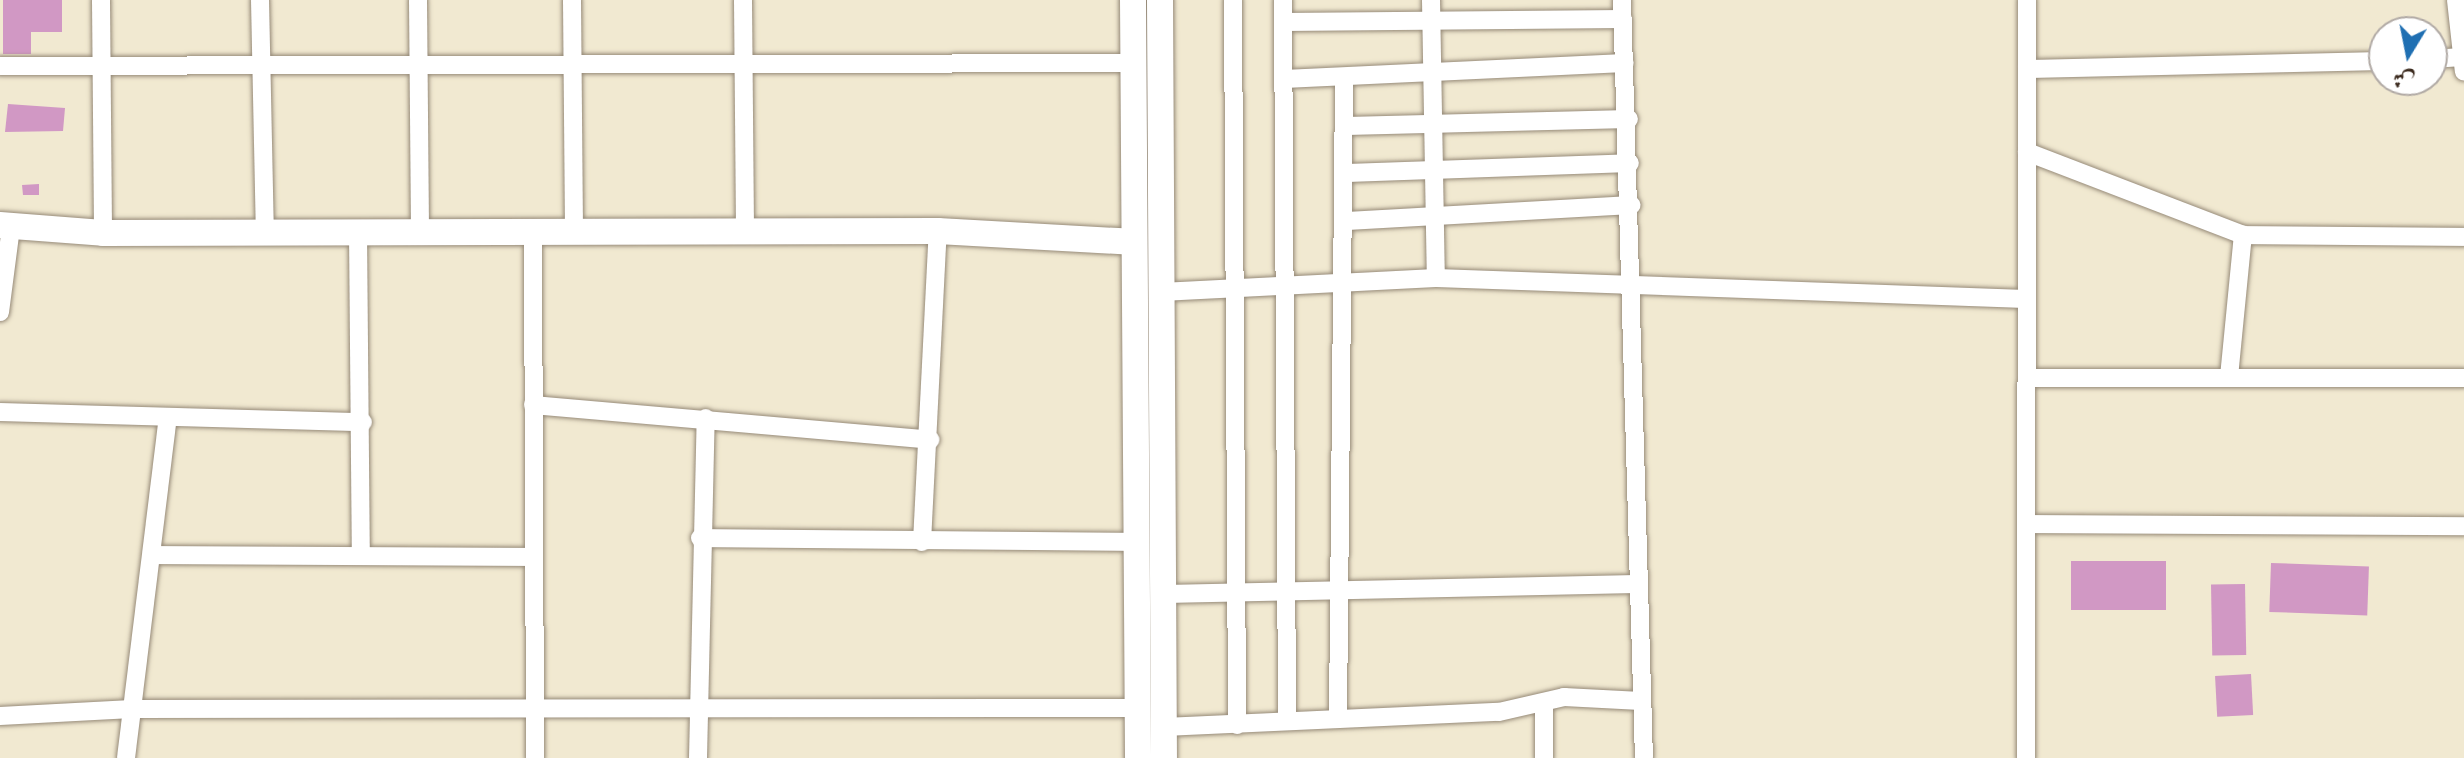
<!DOCTYPE html>
<meta charset="utf-8">
<style>
body{margin:0}
#map{position:relative;width:2464px;height:758px;overflow:hidden;background:#f1e9d1;font-family:"Sorts Mill Goudy",Amiri,serif}
div>[style]{position:absolute}
[style*='--x']{left:calc(var(--x)*1px);top:calc(var(--y)*1px);width:calc(var(--w)*1px);rotate:calc(var(--a)*1deg)}
.building>*{inset:0;background:#d198c4;transform-origin:0 0}
.roads{filter:drop-shadow(0 0 2px #968a78) drop-shadow(0 0 2px #968a78)}
.street>*{height:18px;margin:-9px;padding:0 9px;transform-origin:9px;border-radius:9px;background:#fff}
.secondary>*{height:26px;margin:-13px;padding:0 13px;transform-origin:13px;border-radius:13px;background:#fff}
span{translate:-50% -50%;white-space:nowrap;text-align:center;line-height:1.15;-webkit-text-stroke:8px #fff;paint-order:stroke}
.north{position:absolute;left:2368px;top:16px;width:80px;height:80px;box-sizing:border-box;background:#fff;border:2px solid #b1aaa5;border-radius:50%;rotate:190deg;font-size:22px;font-weight:700;line-height:32px;text-align:center;color:#3b2a1e}
.north::after{content:'';display:block;margin:auto;width:28px;height:36px;background:#1f6fb2;clip-path:polygon(50% 0,100% 100%,50% 72%,0 100%)}
</style>
<div id="map">
<div class="building">
<i style="clip-path:polygon(3px 0,62px 0,62px 32px,31px 32px,31px 54px,3px 54px)"></i>
<i style="clip-path:polygon(8px 104px,65px 108px,63px 131px,5px 132px)"></i>
<i style="clip-path:polygon(39px 184px,39px 195px,23px 195px,22px 185px)"></i>
<i style="left:2071px;top:561px;width:95px;height:49px"></i>
<i style="left:2271px;top:563px;width:98px;height:49px;rotate:2deg"></i>
<i style="left:2245px;top:584px;width:71px;height:34px;rotate:89deg"></i>
<i style="left:2251px;top:674px;width:41px;height:36px;rotate:87deg"></i>
</div>
<div class="roads">
<div class="street">
<i style="--x:101;--y:0;--w:233;--a:89.5"></i>
<i style="--x:260;--y:0;--w:232;--a:88.8"></i>
<i style="--x:418;--y:0;--w:231;--a:89.5"></i>
<i style="--x:572;--y:0;--w:232;--a:89.5"></i>
<i style="--x:743;--y:0;--w:231;--a:89.5"></i>
<i style="--x:1233;--y:0;--w:725;--a:89.68"></i>
<i style="--x:1283;--y:0;--w:721;--a:89.68"></i>
<i style="--x:1431;--y:0;--w:278;--a:89"></i>
<i style="--x:1622;--y:0;--w:758;--a:88.34"></i>
<i style="--x:2456;--y:0;--w:72;--a:83.7"></i>
<i style="--x:1283;--y:22;--w:340;--a:-0.5"></i>
<i style="--x:2432;--y:59;--w:30;--a:-4"></i>
<i style="--x:0;--y:66;--w:1132;--a:-0.15"></i>
<i style="--x:2027;--y:69;--w:357;--a:-1.3"></i>
<i style="--x:1284;--y:79;--w:341;--a:-2.7"></i>
<i style="--x:1346;--y:126;--w:283;--a:-1.4"></i>
<i style="--x:2027;--y:152;--w:231;--a:21"></i>
<i style="--x:2243;--y:235;--w:221;--a:0.5"></i>
<i style="--x:1347;--y:173;--w:283;--a:-2"></i>
<i style="--x:1347;--y:221;--w:285;--a:-3.2"></i>
<i style="--x:358;--y:231;--w:324;--a:89.5"></i>
<i style="--x:533;--y:232;--w:526;--a:89.78"></i>
<i style="--x:1161;--y:292;--w:275;--a:-2.9"></i>
<i style="--x:1436;--y:278;--w:590;--a:2.04"></i>
<i style="--x:0;--y:312;--w:86;--a:-82.6"></i>
<i style="--x:2229;--y:377;--w:143;--a:-84.4"></i>
<i style="--x:2027;--y:378;--w:437;--a:0"></i>
<i style="--x:533;--y:405;--w:399;--a:5"></i>
<i style="--x:0;--y:412;--w:363;--a:1.6"></i>
<i style="--x:2028;--y:524;--w:436;--a:0.3"></i>
<i style="--x:700;--y:538;--w:436;--a:0.5"></i>
<i style="--x:922;--y:542;--w:311;--a:-87.1"></i>
<i style="--x:152;--y:555;--w:379;--a:0.3"></i>
<i style="--x:1162;--y:594;--w:477;--a:-1.2"></i>
<i style="--x:0;--y:716;--w:132;--a:-3"></i>
<i style="--x:132;--y:709;--w:1006;--a:-0.06"></i>
<i style="--x:1338;--y:718;--w:640;--a:-89.46"></i>
<i style="--x:1164;--y:727;--w:335;--a:-2.6"></i>
<i style="--x:1499;--y:712;--w:67;--a:-13"></i>
<i style="--x:1564;--y:697;--w:77;--a:3"></i>
<i style="--x:126;--y:758;--w:343;--a:-83"></i>
<i style="--x:698;--y:758;--w:340;--a:-88.7"></i>
<i style="--x:1544;--y:758;--w:55;--a:-90"></i>
<i style="--x:2026;--y:758;--w:758;--a:-89.92"></i>
</div>
<div class="secondary">
<i style="--x:1133;--y:0;--w:758;--a:89.62"></i>
<i style="--x:1160;--y:0;--w:758;--a:89.7"></i>
<i style="--x:0;--y:225;--w:103;--a:4.4"></i>
<i style="--x:103;--y:233;--w:835;--a:-0.14"></i>
<i style="--x:938;--y:231;--w:194;--a:3.2"></i>
</div>
</div>
<div class="north">ش</div>
</div>
